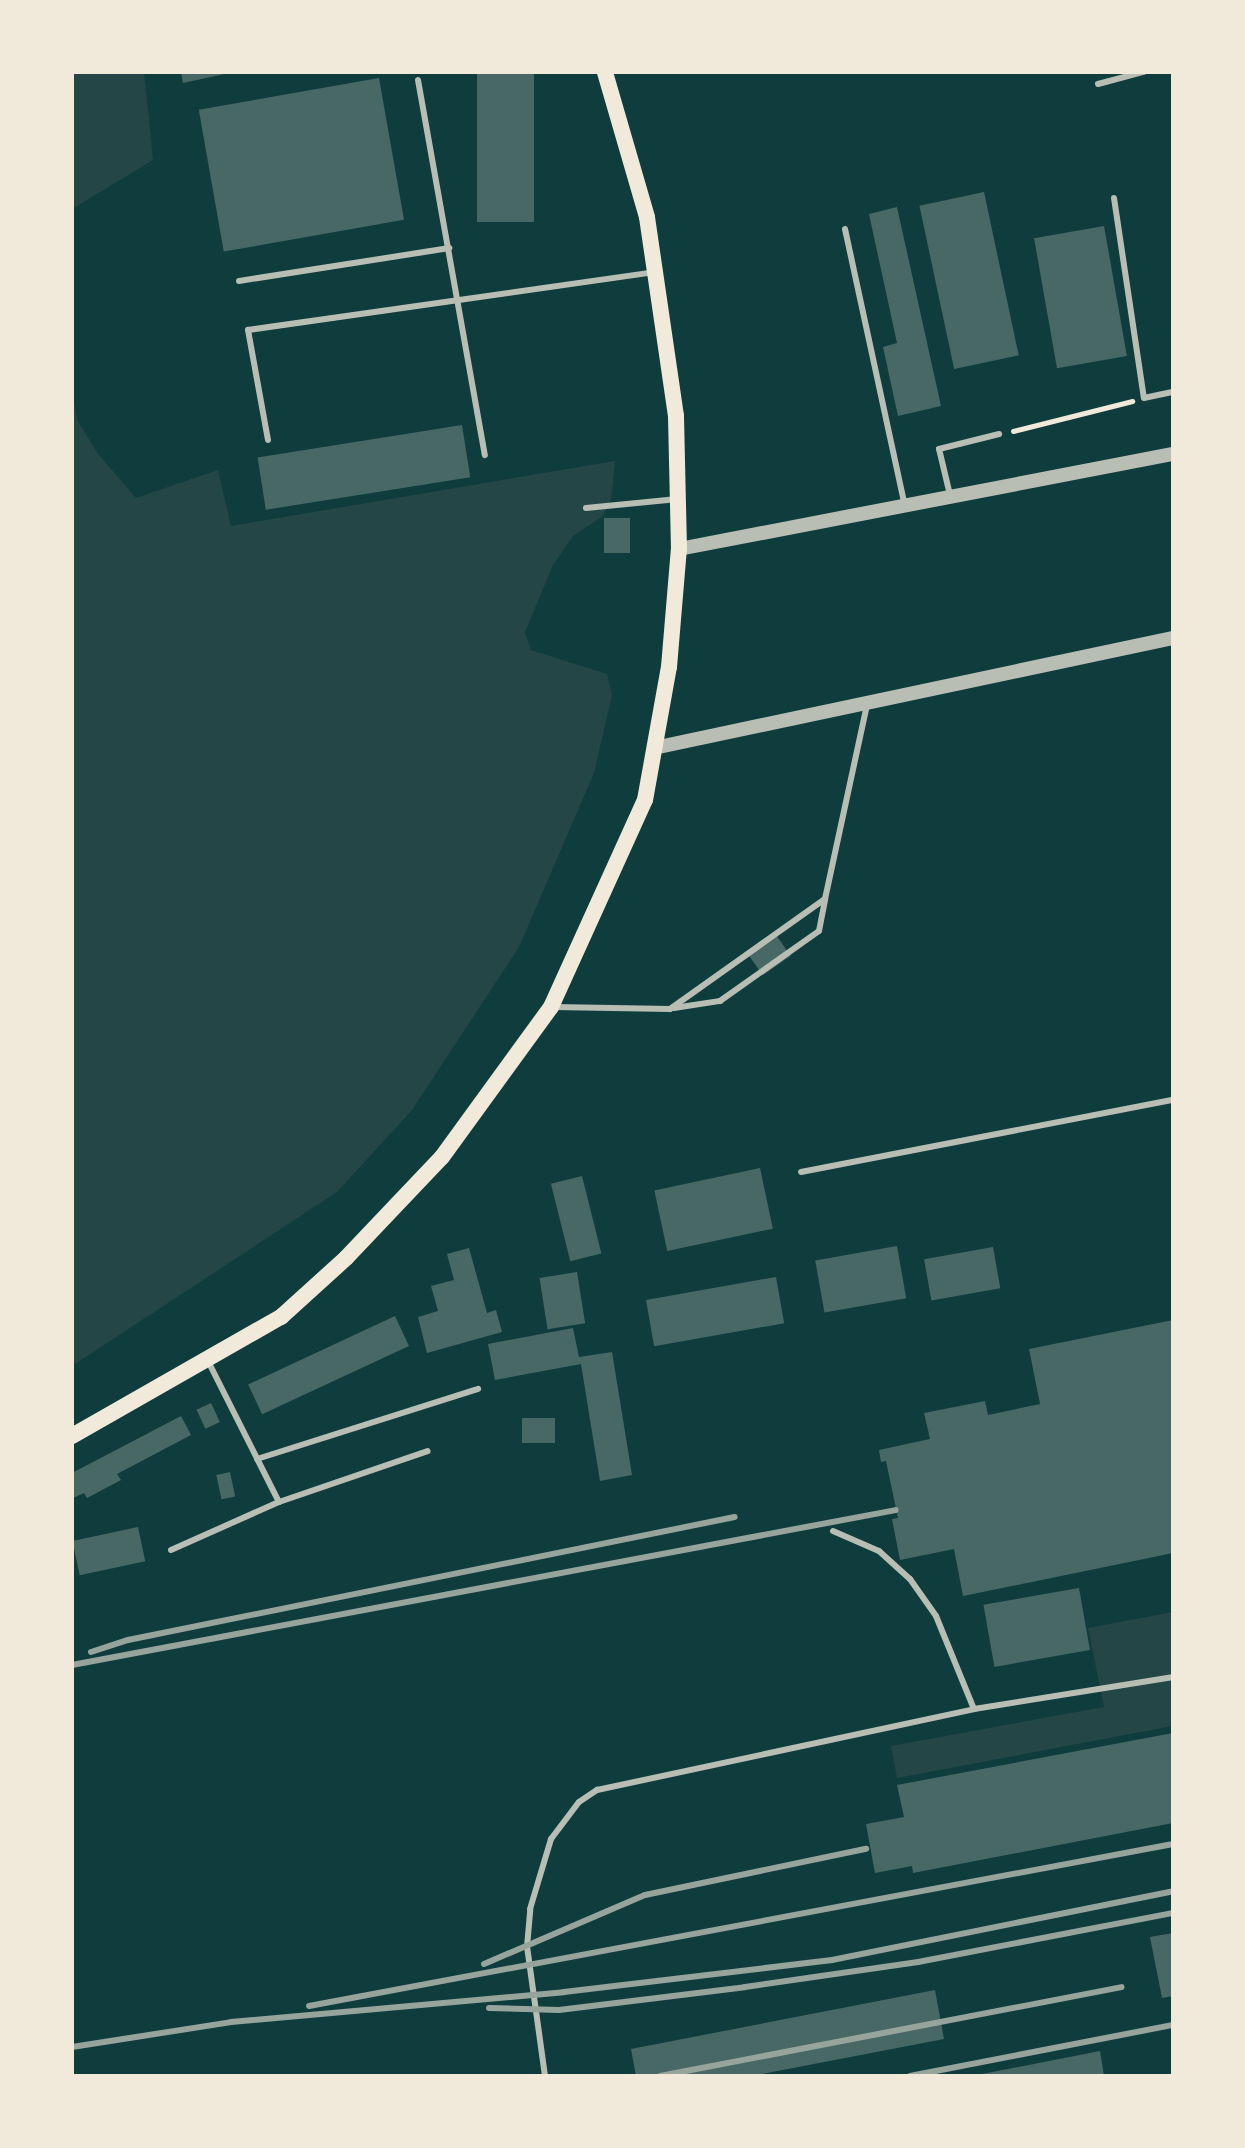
<!DOCTYPE html>
<style>
body{margin:0}
#map{position:relative;width:1245px;height:2148px;overflow:hidden;background:#0f3d3e;font-family:"Libre Baskerville",serif}
div>[style]{position:absolute}
[style*='--x']{left:calc(var(--x)*1px);top:calc(var(--y)*1px);width:calc(var(--w)*1px);rotate:calc(var(--a)*1deg)}
.green>*{inset:0;background:#244646}
.building>*{inset:0;background:#486865;transform-origin:0 0}
.path>*{height:5px;margin:-2.5px;padding:0 2.5px;transform-origin:2.5px;border-radius:2.5px;background:#f1e9da}
.service>*{height:6px;margin:-3px;padding:0 3px;transform-origin:3px;border-radius:3px;background:#b8beb3}
.tertiary>*{height:14px;margin:-7px;padding:0 7px;transform-origin:7px;border-radius:7px;background:#b8beb3}
.secondary>*{height:16px;margin:-8px;padding:0 8px;transform-origin:8px;border-radius:8px;background:#f1e9da}
.rail>*{height:6px;margin:-3px;padding:0 3px;transform-origin:3px;border-radius:3px;background:#97a49c}
span{translate:-50% -50%;white-space:nowrap;text-align:center;line-height:1.15;-webkit-text-stroke:6px #f1e9da;paint-order:stroke}
.frame{position:absolute;inset:0;border:74px solid #f1e9da;pointer-events:none}
</style>
<div id="map">
<div class="green">
<i style="clip-path:polygon(72px 72px,144px 72px,153px 160px,72px 209px)"></i>
<i style="clip-path:polygon(72px 388px,77px 420px,98px 454px,136px 498px,218px 470px,231px 526px,615px 461px,611px 499px,603px 516px,573px 536px,553px 565px,525px 632px,531px 650px,607px 674px,612px 695px,594px 773px,519px 947px,412px 1110px,337px 1192px,72px 1366px)"></i>
<i style="clip-path:polygon(1173px 1612px,1173px 1726px,897px 1778px,891px 1746px,1104px 1707px,1088px 1628px)"></i>
</div>
<div class="building">
<i style="clip-path:polygon(181px 72px,229px 72px,229px 73px,183px 83px)"></i>
<i style="left:477px;top:72px;width:57px;height:150px"></i>
<i style="left:379px;top:78px;width:144px;height:183px;rotate:80deg"></i>
<i style="left:984px;top:192px;width:167px;height:66px;rotate:78deg"></i>
<i style="clip-path:polygon(897px 207px,941px 406px,898px 416px,883px 347px,897px 343px,869px 214px)"></i>
<i style="left:1104px;top:226px;width:132px;height:71px;rotate:80deg"></i>
<i style="left:462px;top:425px;width:53px;height:207px;rotate:81deg"></i>
<i style="left:630px;top:518px;width:35px;height:26px;rotate:90deg"></i>
<i style="left:774px;top:932px;width:29px;height:34px;rotate:55deg"></i>
<i style="left:760px;top:1168px;width:62px;height:108px;rotate:78deg"></i>
<i style="left:582px;top:1176px;width:80px;height:32px;rotate:76deg"></i>
<i style="left:897px;top:1246px;width:53px;height:83px;rotate:80deg"></i>
<i style="left:993px;top:1247px;width:42px;height:70px;rotate:80deg"></i>
<i style="clip-path:polygon(469px 1248px,487px 1313px,496px 1310px,502px 1332px,427px 1353px,418px 1317px,438px 1311px,431px 1286px,454px 1280px,447px 1254px)"></i>
<i style="left:577px;top:1272px;width:52px;height:38px;rotate:81deg"></i>
<i style="left:776px;top:1277px;width:47px;height:132px;rotate:80deg"></i>
<i style="left:395px;top:1316px;width:33px;height:162px;rotate:65deg"></i>
<i style="clip-path:polygon(1173px 1320px,1173px 1553px,963px 1596px,954px 1549px,900px 1560px,892px 1519px,898px 1518px,886px 1461px,881px 1462px,879px 1450px,930px 1439px,924px 1413px,985px 1401px,988px 1415px,1040px 1404px,1029px 1349px)"></i>
<i style="clip-path:polygon(573px 1328px,579px 1357px,612px 1352px,632px 1475px,600px 1481px,581px 1364px,495px 1380px,488px 1344px)"></i>
<i style="left:211px;top:1403px;width:21px;height:16px;rotate:65deg"></i>
<i style="clip-path:polygon(181px 1416px,191px 1435px,117px 1474px,121px 1480px,87px 1498px,84px 1493px,73px 1498px,72px 1473px)"></i>
<i style="left:555px;top:1418px;width:25px;height:33px;rotate:90deg"></i>
<i style="left:230px;top:1472px;width:25px;height:14px;rotate:78deg"></i>
<i style="left:138px;top:1527px;width:35px;height:67px;rotate:78deg"></i>
<i style="left:1079px;top:1588px;width:63px;height:97px;rotate:80deg"></i>
<i style="clip-path:polygon(1173px 1733px,1173px 1823px,913px 1873px,912px 1866px,875px 1873px,866px 1824px,904px 1817px,897px 1785px)"></i>
<i style="clip-path:polygon(1173px 1933px,1173px 1996px,1162px 1998px,1150px 1937px)"></i>
<i style="clip-path:polygon(935px 1990px,944px 2039px,752px 2076px,636px 2076px,631px 2049px)"></i>
<i style="clip-path:polygon(1100px 2051px,1104px 2076px,977px 2076px,977px 2075px)"></i>
</div>
<div class="path">
<i style="--x:1013;--y:431;--w:123;--a:-14.1"></i>
</div>
<div class="service">
<i style="--x:418;--y:80;--w:381;--a:79.9"></i>
<i style="--x:1098;--y:84;--w:47;--a:-14.9"></i>
<i style="--x:1114;--y:198;--w:202;--a:81.5"></i>
<i style="--x:1144;--y:398;--w:30;--a:-12"></i>
<i style="--x:845;--y:229;--w:283;--a:77.8"></i>
<i style="--x:239;--y:281;--w:213;--a:-8.9"></i>
<i style="--x:268;--y:440;--w:112;--a:-100.3"></i>
<i style="--x:248;--y:330;--w:409;--a:-8.1"></i>
<i style="--x:950;--y:495;--w:47;--a:-103.4"></i>
<i style="--x:939;--y:449;--w:62;--a:-14"></i>
<i style="--x:586;--y:508;--w:92;--a:-5.6"></i>
<i style="--x:554;--y:1007;--w:116;--a:1"></i>
<i style="--x:670;--y:1009;--w:190;--a:-35.4"></i>
<i style="--x:825;--y:899;--w:199;--a:-77.8"></i>
<i style="--x:674;--y:1008;--w:47;--a:-8.7"></i>
<i style="--x:720;--y:1001;--w:121;--a:-35.3"></i>
<i style="--x:819;--y:931;--w:33;--a:-79"></i>
<i style="--x:801;--y:1172;--w:379;--a:-11"></i>
<i style="--x:208;--y:1361;--w:158;--a:63.3"></i>
<i style="--x:279;--y:1502;--w:157;--a:-18.9"></i>
<i style="--x:257;--y:1459;--w:232;--a:-17.6"></i>
<i style="--x:833;--y:1531;--w:50;--a:23.5"></i>
<i style="--x:879;--y:1551;--w:42;--a:42.1"></i>
<i style="--x:910;--y:1579;--w:45;--a:54.9"></i>
<i style="--x:936;--y:1616;--w:100;--a:67.8"></i>
<i style="--x:171;--y:1550;--w:118;--a:-24"></i>
<i style="--x:545;--y:2076;--w:130;--a:-97.9"></i>
<i style="--x:527;--y:1947;--w:38;--a:-85"></i>
<i style="--x:530;--y:1909;--w:73;--a:-73.3"></i>
<i style="--x:551;--y:1839;--w:46;--a:-52.9"></i>
<i style="--x:579;--y:1802;--w:22;--a:-34"></i>
<i style="--x:597;--y:1790;--w:386;--a:-12.1"></i>
<i style="--x:974;--y:1709;--w:202;--a:-9.1"></i>
</div>
<div class="tertiary">
<i style="--x:679;--y:549;--w:503;--a:-10.89"></i>
<i style="--x:654;--y:748;--w:531;--a:-11.97"></i>
</div>
<div class="secondary">
<i style="--x:72;--y:1436;--w:241;--a:-29.7"></i>
<i style="--x:281;--y:1317;--w:88;--a:-42.2"></i>
<i style="--x:346;--y:1258;--w:139;--a:-46.5"></i>
<i style="--x:442;--y:1157;--w:185;--a:-54"></i>
<i style="--x:551;--y:1007;--w:227;--a:-65.6"></i>
<i style="--x:645;--y:800;--w:135;--a:-79.8"></i>
<i style="--x:669;--y:667;--w:118;--a:-85.2"></i>
<i style="--x:679;--y:549;--w:133;--a:-91.3"></i>
<i style="--x:676;--y:416;--w:201;--a:-98.3"></i>
<i style="--x:647;--y:217;--w:151;--a:-106.2"></i>
</div>
<div class="rail">
<i style="--x:91;--y:1652;--w:39;--a:-18"></i>
<i style="--x:128;--y:1640;--w:619;--a:-11.46"></i>
<i style="--x:72;--y:1665;--w:838;--a:-10.65"></i>
<i style="--x:484;--y:1964;--w:175;--a:-23.2"></i>
<i style="--x:645;--y:1895;--w:226;--a:-11.8"></i>
<i style="--x:309;--y:2006;--w:879;--a:-10.62"></i>
<i style="--x:489;--y:2008;--w:70;--a:1.6"></i>
<i style="--x:559;--y:2010;--w:187;--a:-7"></i>
<i style="--x:745;--y:1987;--w:175;--a:-8.2"></i>
<i style="--x:918;--y:1962;--w:260;--a:-10.9"></i>
<i style="--x:72;--y:2047;--w:161;--a:-8.9"></i>
<i style="--x:231;--y:2022;--w:334;--a:-5.1"></i>
<i style="--x:564;--y:1992;--w:270;--a:-6.8"></i>
<i style="--x:832;--y:1960;--w:348;--a:-11.4"></i>
<i style="--x:660;--y:2076;--w:470;--a:-10.9"></i>
<i style="--x:910;--y:2076;--w:268;--a:-11"></i>
</div>
<div class="frame"></div>
</div>
